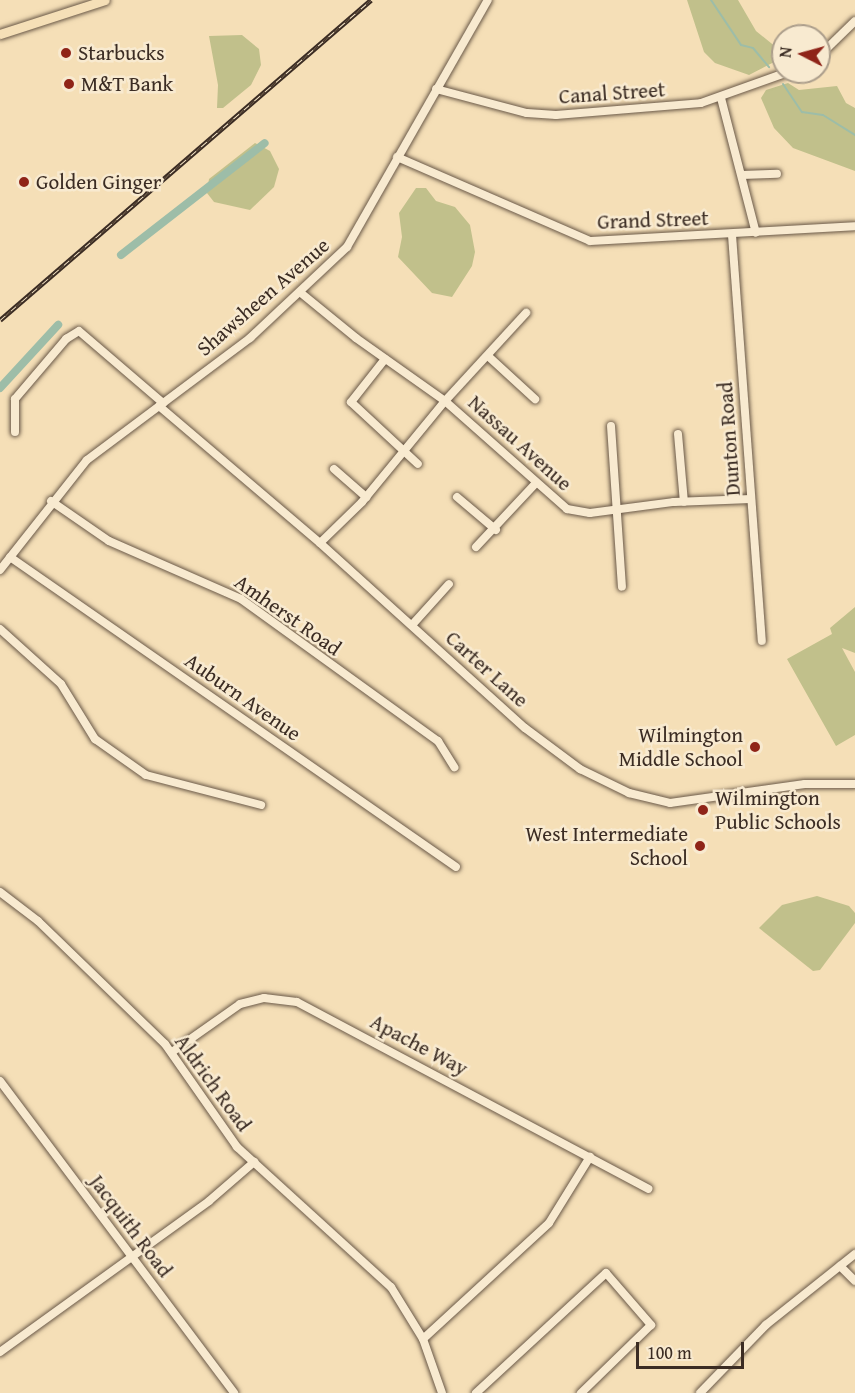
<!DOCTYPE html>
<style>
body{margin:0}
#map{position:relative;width:855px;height:1393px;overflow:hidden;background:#f5dfb7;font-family:"Gentium Book Plus",serif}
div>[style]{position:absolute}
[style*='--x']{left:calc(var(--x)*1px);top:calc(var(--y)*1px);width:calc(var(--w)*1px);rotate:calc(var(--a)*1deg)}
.green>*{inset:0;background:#c1c08b}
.stream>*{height:2px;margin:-1px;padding:0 1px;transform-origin:1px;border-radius:1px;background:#9dbda8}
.canal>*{height:8px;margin:-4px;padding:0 4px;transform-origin:4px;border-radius:4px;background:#9dbda8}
.roads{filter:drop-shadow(0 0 2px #6a5948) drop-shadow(0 0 2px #6a5948)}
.minor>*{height:8px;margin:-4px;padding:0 4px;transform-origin:4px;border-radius:4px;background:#f8ead0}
.major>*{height:9px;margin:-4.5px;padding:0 4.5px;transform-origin:4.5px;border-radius:4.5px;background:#f5dfb7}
.rail>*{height:4.5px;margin-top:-2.25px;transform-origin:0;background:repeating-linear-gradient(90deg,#f8ead0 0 7px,#3b2c23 0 14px);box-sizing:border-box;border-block:2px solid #3b2c23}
.dots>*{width:16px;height:16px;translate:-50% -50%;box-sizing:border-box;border:3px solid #f8ead0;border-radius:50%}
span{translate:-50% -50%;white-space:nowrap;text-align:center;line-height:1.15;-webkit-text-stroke:5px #f8ead0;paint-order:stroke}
.poi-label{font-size:21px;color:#3b2c23}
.left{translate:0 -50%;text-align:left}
.right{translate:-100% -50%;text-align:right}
.street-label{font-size:21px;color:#3b2c23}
.north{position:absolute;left:771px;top:24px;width:60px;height:60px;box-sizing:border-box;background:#f8ead0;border:2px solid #ac9e8b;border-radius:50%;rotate:276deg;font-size:16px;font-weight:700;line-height:24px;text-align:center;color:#3b2c23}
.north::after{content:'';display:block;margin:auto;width:21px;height:27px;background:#8f2418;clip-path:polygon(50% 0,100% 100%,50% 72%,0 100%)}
.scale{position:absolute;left:636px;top:1342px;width:108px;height:27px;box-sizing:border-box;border:3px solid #3b2c23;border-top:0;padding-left:8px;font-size:18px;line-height:21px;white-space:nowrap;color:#3b2c23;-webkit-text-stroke:4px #f8ead0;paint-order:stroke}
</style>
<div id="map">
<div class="green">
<i style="clip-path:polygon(687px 0,738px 0,756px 31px,782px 52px,780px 59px,749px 75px,715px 63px,704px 52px)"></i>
<i style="clip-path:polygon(242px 35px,259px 49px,261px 65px,251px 85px,223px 108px,217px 108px,218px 85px,209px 36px)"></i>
<i style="clip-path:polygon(788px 83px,799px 90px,837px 86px,846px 103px,855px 108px,855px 171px,793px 148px,774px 128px,761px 98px,766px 90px)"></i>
<i style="clip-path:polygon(255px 143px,270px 151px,279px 169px,274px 187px,250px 210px,214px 202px,207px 193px,209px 179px)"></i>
<i style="clip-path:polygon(416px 188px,426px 188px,436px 201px,455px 207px,470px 225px,475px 252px,472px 266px,452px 297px,432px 293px,398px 257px,402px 237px,399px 213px)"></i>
<i style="clip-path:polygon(855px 607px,855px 653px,842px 648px,855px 672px,855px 735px,836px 746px,787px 659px,832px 634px,830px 628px)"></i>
<i style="clip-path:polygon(817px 896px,849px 906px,855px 913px,855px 923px,820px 970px,813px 971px,759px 928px,782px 905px)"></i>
</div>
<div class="stream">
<i style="--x:711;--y:0;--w:54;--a:56.3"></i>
<i style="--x:741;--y:45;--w:12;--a:14"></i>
<i style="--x:753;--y:48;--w:25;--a:50"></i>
<i style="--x:783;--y:84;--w:34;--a:56"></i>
<i style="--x:802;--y:112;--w:21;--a:8"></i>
<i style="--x:823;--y:115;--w:38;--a:32"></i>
</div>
<div class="canal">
<i style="--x:121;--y:255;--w:182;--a:-37.9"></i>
<i style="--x:0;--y:388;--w:86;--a:-47.4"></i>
</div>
<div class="roads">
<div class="minor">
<i style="--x:819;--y:56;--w:50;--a:-44.2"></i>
<i style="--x:436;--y:89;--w:94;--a:14.8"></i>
<i style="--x:527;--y:113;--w:29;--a:4"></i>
<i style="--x:556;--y:115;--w:145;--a:-4.7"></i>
<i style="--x:701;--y:103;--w:92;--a:-19.6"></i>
<i style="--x:721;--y:98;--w:139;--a:75.5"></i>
<i style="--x:397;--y:157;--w:210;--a:23.5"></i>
<i style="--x:590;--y:241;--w:265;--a:-3.2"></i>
<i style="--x:742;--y:175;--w:35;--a:-2"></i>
<i style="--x:732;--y:235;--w:407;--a:85.8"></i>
<i style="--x:301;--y:293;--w:71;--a:39.3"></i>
<i style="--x:356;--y:338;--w:109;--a:35.3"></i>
<i style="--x:445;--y:401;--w:163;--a:41.5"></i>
<i style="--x:567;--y:509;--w:23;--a:10"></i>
<i style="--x:590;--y:513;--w:85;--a:-7.5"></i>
<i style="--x:674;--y:502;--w:77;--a:-2.2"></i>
<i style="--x:488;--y:356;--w:64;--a:42.5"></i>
<i style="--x:385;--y:359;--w:55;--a:128.3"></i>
<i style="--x:351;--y:402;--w:91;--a:42.8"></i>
<i style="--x:159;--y:406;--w:211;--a:40.4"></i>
<i style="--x:320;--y:543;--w:276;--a:42.1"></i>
<i style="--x:525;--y:728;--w:69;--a:36.7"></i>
<i style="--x:580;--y:769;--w:55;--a:26.1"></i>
<i style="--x:629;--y:793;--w:42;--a:13.7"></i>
<i style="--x:670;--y:803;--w:136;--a:-8"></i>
<i style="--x:805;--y:784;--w:50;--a:0"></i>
<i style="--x:611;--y:426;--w:161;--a:86.1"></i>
<i style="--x:15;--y:432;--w:33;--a:-90"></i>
<i style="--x:15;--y:399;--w:79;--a:-49.6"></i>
<i style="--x:66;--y:339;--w:15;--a:-32"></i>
<i style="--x:79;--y:331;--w:111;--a:40.6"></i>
<i style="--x:678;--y:434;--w:68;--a:85"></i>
<i style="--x:334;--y:469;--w:43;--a:41.2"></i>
<i style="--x:457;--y:497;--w:51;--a:40.2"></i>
<i style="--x:51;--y:501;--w:70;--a:34.6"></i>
<i style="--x:109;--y:541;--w:144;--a:23.7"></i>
<i style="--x:241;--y:599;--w:243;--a:35.8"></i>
<i style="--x:438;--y:741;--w:31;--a:58"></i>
<i style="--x:320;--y:543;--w:59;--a:-44.3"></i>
<i style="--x:362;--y:502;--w:131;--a:-50.6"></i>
<i style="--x:445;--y:401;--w:120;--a:-47.4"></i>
<i style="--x:476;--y:547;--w:86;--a:-46.9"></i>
<i style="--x:10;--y:557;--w:543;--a:34.8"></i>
<i style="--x:0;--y:570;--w:140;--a:-51.7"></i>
<i style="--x:87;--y:460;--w:204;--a:-36.8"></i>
<i style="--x:250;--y:338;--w:133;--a:-43.2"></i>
<i style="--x:347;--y:247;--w:284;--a:-60.3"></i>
<i style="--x:412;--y:625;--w:55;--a:-47.9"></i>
<i style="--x:0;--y:629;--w:82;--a:42"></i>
<i style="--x:61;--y:684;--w:65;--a:58.3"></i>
<i style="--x:95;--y:739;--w:62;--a:35.2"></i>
<i style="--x:146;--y:775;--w:119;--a:14.6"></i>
<i style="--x:0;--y:892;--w:48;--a:37.3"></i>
<i style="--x:38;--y:921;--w:177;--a:44.1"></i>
<i style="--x:165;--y:1044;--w:126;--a:55"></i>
<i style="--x:237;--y:1147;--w:208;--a:42.3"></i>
<i style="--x:391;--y:1287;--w:61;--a:58.4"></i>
<i style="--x:423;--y:1339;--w:57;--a:70.6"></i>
<i style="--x:172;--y:1052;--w:83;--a:-35.2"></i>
<i style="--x:240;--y:1004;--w:25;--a:-14"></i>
<i style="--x:264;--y:998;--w:33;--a:7"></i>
<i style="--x:297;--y:1002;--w:398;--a:28"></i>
<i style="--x:0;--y:1081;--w:390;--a:53.1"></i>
<i style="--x:840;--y:1266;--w:21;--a:45"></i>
<i style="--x:423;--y:1339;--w:171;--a:-42.6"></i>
<i style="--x:549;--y:1223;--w:78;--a:-58.2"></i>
<i style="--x:0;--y:1352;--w:258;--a:-35.8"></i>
<i style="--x:209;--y:1201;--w:60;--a:-40.9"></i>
<i style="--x:476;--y:1393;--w:177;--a:-42.7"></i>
<i style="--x:606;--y:1273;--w:69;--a:49.1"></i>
<i style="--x:651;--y:1325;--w:98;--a:135.8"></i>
<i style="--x:700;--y:1393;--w:95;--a:-45.9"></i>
<i style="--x:766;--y:1325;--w:114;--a:-38.6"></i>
</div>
<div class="major">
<i style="--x:0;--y:34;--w:110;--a:-17.9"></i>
</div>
</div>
<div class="rail">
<i style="--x:0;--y:320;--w:490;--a:-40.8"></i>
</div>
<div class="dots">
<i style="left:66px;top:53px;background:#8f2418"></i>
<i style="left:69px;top:84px;background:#8f2418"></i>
<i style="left:24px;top:182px;background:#8f2418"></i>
<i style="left:755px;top:747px;background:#8f2418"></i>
<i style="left:703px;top:810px;background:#8f2418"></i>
<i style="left:700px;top:846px;background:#8f2418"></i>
</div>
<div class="poi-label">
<span class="left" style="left:78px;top:53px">Starbucks</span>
<span class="left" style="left:81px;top:84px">M&amp;T Bank</span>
<span class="left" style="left:36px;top:182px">Golden Ginger</span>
<span class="right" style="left:743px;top:747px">Wilmington<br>Middle School</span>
<span class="left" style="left:715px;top:810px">Wilmington<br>Public Schools</span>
<span class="right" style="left:688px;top:846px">West Intermediate<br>School</span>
</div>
<div class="street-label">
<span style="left:612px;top:93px;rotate:-4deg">Canal Street</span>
<span style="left:653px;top:220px;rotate:-2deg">Grand Street</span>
<span style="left:263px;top:297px;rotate:-41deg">Shawsheen Avenue</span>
<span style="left:729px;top:439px;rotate:-94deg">Dunton Road</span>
<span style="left:520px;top:443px;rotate:42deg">Nassau Avenue</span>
<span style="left:288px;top:615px;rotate:35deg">Amherst Road</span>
<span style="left:487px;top:669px;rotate:42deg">Carter Lane</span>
<span style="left:243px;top:697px;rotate:35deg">Auburn Avenue</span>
<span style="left:419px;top:1045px;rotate:28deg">Apache Way</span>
<span style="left:213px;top:1083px;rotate:54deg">Aldrich Road</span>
<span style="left:131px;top:1226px;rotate:53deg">Jacquith Road</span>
</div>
<div class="north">N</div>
<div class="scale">100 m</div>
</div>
